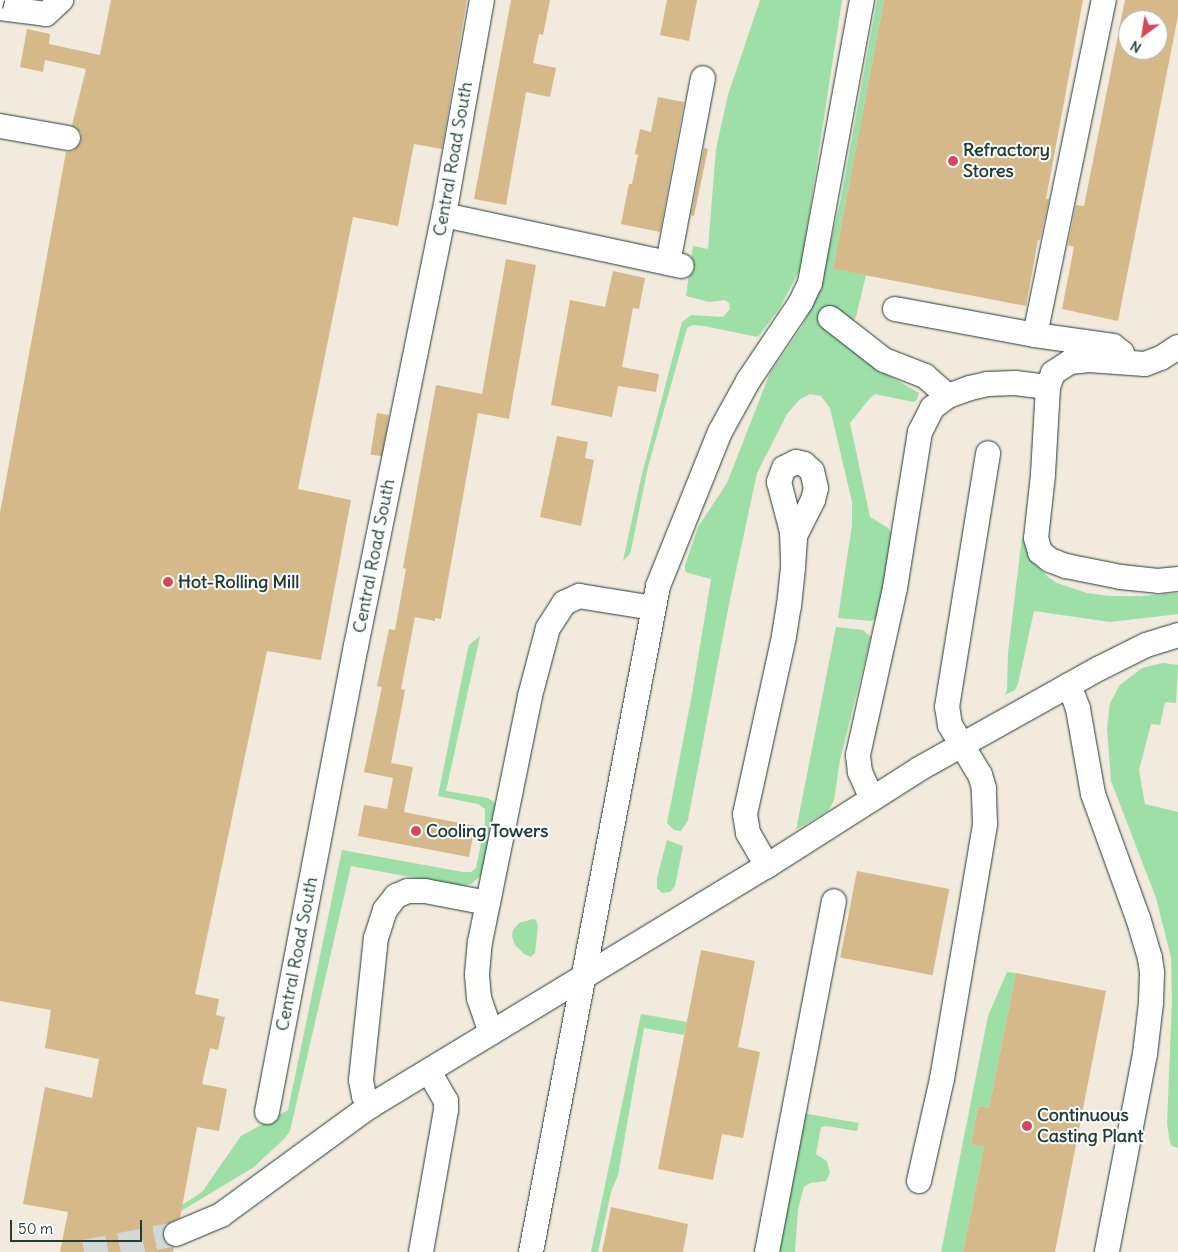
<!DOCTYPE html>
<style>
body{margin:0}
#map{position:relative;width:1178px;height:1252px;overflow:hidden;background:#fff;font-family:Delius,sans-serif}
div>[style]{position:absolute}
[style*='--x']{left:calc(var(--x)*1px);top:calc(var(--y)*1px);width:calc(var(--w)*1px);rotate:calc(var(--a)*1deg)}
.built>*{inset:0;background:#f2eadc}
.green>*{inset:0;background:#9edea7}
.building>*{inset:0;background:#d5b98a;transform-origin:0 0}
.minor-tunnel>*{height:24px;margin-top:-12px;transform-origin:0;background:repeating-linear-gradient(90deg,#d2d8d6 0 24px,transparent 0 36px)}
.roads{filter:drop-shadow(0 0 1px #1f3d34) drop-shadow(0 0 1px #1f3d34)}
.minor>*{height:24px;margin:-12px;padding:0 12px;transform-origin:12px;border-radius:12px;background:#fff}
.rail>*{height:5.5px;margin-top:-2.75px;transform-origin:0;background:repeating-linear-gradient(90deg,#fff 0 11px,#1f3d34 0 22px);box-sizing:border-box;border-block:1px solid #1f3d34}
.dots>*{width:14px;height:14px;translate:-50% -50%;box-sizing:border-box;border:2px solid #fff;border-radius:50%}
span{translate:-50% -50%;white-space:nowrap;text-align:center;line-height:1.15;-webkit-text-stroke:4px #fff;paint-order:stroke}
.poi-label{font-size:18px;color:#1f3d34;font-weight:700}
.left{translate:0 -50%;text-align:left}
.street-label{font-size:18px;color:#1f3d34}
.north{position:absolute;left:1118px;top:10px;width:50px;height:50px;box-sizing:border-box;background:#fff;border:1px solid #a5b1ae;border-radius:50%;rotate:211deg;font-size:14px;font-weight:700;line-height:20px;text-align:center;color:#1f3d34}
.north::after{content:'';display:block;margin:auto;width:18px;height:22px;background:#d1495b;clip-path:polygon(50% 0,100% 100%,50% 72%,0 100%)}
.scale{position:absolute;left:10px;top:1220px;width:132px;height:22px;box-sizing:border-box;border:2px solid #1f3d34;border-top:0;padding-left:6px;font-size:15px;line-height:18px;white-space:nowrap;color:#1f3d34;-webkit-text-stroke:4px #fff;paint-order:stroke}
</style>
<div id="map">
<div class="built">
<i style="clip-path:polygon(evenodd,0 0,1178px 0,1178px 1252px,0 1252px,0 0,1128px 20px,1158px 20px,1158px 50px,1128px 50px,1128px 20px)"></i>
</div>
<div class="green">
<i style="clip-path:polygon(760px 0,842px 0,801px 268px,779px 309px,758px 337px,704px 326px,693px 325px,687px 328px,648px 467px,631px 550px,629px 555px,623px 561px,641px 478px,682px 322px,691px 315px,723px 317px,730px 309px,729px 303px,725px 300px,709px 302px,686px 296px,693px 246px,708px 249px,716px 149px,728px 95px)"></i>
<i style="clip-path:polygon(877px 0,884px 0,833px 269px,866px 275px,856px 317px,852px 322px,881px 371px,919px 393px,917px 400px,913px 402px,875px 394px,870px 398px,850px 423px,870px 517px,888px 528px,892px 535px,878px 616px,872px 621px,838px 618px,852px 525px,852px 502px,830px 408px,821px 396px,810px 394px,800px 399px,787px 414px,757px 473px,730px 599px,688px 820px,681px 831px,674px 830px,667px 823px,691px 700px,711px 579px,688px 573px,685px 571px,685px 565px,698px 527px,727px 483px,770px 373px,801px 328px,813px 304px,823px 273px,840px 203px)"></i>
<i style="clip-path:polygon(1022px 537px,1033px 562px,1048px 577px,1057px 583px,1087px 593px,1109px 596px,1141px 596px,1178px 593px,1178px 614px,1110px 622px,1034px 611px,1018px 684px,1015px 690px,1005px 695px,1007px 690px,1008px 653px)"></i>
<i style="clip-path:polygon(836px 627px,863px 630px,871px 637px,840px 760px,834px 800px,828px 811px,796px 830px)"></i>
<i style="clip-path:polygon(480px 636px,446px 791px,488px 798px,495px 803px,484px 873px,471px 884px,459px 886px,351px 866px,290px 1131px,285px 1138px,254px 1167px,181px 1211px,182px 1205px,202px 1192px,241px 1136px,288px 1110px,342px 850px,463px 872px,471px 872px,476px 868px,485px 823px,485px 809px,478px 804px,438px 796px,467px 653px,469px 645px)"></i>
<i style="clip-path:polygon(1163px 663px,1178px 665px,1176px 703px,1165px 702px,1160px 725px,1151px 724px,1139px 770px,1145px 804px,1178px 812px,1178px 1148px,1172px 1146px,1170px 1143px,1167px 1124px,1172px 1000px,1171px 957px,1156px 898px,1111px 781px,1107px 728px,1110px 703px,1120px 685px,1142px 668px)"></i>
<i style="clip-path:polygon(667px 840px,683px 846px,675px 886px,670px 892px,662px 893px,657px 888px,657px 878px)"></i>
<i style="clip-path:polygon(533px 919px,536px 920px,538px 926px,535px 953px,531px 957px,524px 954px,515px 945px,512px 936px,513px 930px,519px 923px)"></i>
<i style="clip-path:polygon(1007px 972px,1016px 973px,989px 1108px,978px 1106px,971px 1144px,984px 1147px,963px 1252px,941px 1252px,988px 1016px)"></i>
<i style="clip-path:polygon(641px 1014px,687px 1022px,684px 1035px,644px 1028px,618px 1175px,611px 1192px,598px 1252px,591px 1252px)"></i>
<i style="clip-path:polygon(802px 1113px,859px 1123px,857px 1131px,826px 1126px,821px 1127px,816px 1154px,827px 1161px,830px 1173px,826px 1181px,810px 1183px,804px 1187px,798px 1209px,795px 1252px,775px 1252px)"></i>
</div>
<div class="building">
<i style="clip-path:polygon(111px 0,467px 0,442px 149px,414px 144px,398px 226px,353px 217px,298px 489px,351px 500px,321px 660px,267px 651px,195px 994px,219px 999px,216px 1015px,225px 1017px,218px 1050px,210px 1048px,202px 1084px,227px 1089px,219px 1131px,197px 1127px,180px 1218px,165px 1225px,162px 1232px,164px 1240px,174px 1247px,173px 1252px,60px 1252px,68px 1212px,23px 1204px,45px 1087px,92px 1098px,99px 1059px,45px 1048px,51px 1010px,0 1001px,0 513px,66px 152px,73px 151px,81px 141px,81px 133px,72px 125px,86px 69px,45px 60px,43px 72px,20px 67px,27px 29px,50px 34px,49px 44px,100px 55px)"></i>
<i style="clip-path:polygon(511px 0,550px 0,543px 35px,539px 34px,533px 63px,556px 68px,550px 97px,526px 92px,506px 205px,474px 199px)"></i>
<i style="clip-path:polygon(667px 0,697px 0,689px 41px,660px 35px)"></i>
<i style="clip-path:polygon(884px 0,1083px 0,1046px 199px,1049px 199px,1040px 240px,1038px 240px,1026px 306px,833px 269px)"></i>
<i style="clip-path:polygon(evenodd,1125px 0,1178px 0,1178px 16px,1118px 321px,1062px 309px,1074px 247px,1068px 245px,1076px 205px,1084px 206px,1125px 0,1124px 20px,1158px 20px,1158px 50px,1128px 50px,1128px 20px,1124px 20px)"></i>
<i style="clip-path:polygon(658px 97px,684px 102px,660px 232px,621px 224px,629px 184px,632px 184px,638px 155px,635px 154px,640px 129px,651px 132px)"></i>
<i style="clip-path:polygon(704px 148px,708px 149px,694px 216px,691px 215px)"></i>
<i style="clip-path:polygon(506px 259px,536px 265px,509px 419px,478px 413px,441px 619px,435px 618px,435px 621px,415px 617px,401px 689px,405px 690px,391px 763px,413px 767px,404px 812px,475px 826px,469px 857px,358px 836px,364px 805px,387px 809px,393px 778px,364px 772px,382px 687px,377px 686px,389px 629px,395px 630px,406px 569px,403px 568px,436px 385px,482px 394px)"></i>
<i style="clip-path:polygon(613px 271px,645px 278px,639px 309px,633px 308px,622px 367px,659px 374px,656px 392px,618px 386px,612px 417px,551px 405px,570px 300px,605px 307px)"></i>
<i style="left:377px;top:413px;width:12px;height:42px;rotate:9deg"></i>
<i style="clip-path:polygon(557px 436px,588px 442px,585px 458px,594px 460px,581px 526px,540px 517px)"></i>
<i style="left:857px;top:871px;width:94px;height:88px;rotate:11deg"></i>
<i style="clip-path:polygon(701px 950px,755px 961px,738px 1047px,760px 1052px,743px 1138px,722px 1134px,713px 1180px,658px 1169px)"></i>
<i style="clip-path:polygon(1016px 973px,1106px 991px,1055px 1252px,963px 1252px,984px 1147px,971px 1144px,978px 1106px,989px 1108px)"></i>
<i style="clip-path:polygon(611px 1207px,688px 1224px,683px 1252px,602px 1252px)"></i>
</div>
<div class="minor-tunnel">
<i style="--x:84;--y:1252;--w:94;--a:-11.1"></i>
</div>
<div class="roads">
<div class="minor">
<i style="--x:0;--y:8;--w:46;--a:7.4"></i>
<i style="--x:46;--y:14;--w:21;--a:-43"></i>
<i style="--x:0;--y:126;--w:69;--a:10"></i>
<i style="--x:444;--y:215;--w:243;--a:12.1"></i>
<i style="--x:668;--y:263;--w:188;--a:-79.3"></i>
<i style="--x:895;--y:309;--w:142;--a:10.5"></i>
<i style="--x:1035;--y:335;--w:79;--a:8"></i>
<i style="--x:1113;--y:346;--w:11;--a:38"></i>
<i style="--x:1122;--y:353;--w:9;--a:69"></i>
<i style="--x:830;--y:318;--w:68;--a:37.9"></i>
<i style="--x:884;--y:360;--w:44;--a:21.3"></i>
<i style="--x:925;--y:376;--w:30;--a:41"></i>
<i style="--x:948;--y:396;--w:23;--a:-20"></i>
<i style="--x:970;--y:388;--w:18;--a:-13"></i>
<i style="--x:988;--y:384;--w:27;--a:-2"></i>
<i style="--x:1015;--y:383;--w:33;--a:7"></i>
<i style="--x:1048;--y:387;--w:15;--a:-70"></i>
<i style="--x:1053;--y:373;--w:20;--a:-33"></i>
<i style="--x:1070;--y:362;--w:19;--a:-6"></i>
<i style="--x:1089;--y:360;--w:56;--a:4.1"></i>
<i style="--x:1145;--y:364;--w:17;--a:-21"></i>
<i style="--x:1161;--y:358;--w:20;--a:-33"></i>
<i style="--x:1035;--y:335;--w:342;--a:-78.4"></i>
<i style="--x:1048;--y:387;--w:88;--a:93.3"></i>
<i style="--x:1043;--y:475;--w:63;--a:96.3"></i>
<i style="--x:1036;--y:538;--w:15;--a:74"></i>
<i style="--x:1040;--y:552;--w:13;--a:39"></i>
<i style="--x:1050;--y:560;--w:17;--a:21"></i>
<i style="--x:1066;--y:566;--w:56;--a:11.3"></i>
<i style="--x:1121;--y:577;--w:37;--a:6"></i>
<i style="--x:1158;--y:581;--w:20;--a:-6"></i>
<i style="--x:1069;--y:685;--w:26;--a:69"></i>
<i style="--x:1078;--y:709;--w:86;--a:80"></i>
<i style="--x:1093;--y:794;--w:132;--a:70.1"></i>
<i style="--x:1138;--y:918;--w:42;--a:73.3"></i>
<i style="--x:1150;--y:958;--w:15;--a:82"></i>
<i style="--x:1152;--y:973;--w:30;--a:92"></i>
<i style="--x:1151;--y:1003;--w:51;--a:96.7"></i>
<i style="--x:1145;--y:1054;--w:202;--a:100.9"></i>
<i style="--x:872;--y:799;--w:30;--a:-114"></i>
<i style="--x:860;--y:772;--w:17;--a:-97"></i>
<i style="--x:858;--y:755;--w:171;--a:-77.5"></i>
<i style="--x:895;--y:588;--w:158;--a:-80.9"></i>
<i style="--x:920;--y:432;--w:27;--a:-63"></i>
<i style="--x:932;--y:408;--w:20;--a:-37"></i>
<i style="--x:767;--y:866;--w:38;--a:-120"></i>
<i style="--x:748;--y:833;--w:19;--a:-99"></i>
<i style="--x:745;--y:814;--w:182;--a:-77.6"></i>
<i style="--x:784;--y:636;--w:30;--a:-81"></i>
<i style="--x:789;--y:606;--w:39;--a:-84"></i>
<i style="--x:793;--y:567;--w:31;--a:-86"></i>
<i style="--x:795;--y:536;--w:40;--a:-63.4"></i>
<i style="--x:813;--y:500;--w:12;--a:-76"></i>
<i style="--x:816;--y:488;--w:17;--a:-103"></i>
<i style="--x:812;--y:471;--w:11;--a:-139"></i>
<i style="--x:804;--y:464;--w:8;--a:-166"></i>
<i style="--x:796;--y:462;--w:13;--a:153"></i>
<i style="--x:784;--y:468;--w:15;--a:110"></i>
<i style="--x:779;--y:482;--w:52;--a:75.4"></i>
<i style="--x:792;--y:532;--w:27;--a:88"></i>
<i style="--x:491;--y:1033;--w:37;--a:-109"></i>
<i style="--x:479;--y:998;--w:24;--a:-95"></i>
<i style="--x:477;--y:974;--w:32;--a:-85"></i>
<i style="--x:480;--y:942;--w:251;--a:-78.5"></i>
<i style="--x:530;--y:696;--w:70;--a:-75.2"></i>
<i style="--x:548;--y:628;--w:30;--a:-57"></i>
<i style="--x:564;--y:603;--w:17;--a:-25"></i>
<i style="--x:579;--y:596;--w:75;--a:9.2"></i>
<i style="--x:371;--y:1106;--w:12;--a:-125"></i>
<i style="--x:364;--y:1096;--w:16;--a:-101"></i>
<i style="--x:361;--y:1080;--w:143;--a:-84"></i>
<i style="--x:376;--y:938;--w:29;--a:-72"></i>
<i style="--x:385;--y:910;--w:18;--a:-52"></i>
<i style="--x:396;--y:896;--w:13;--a:-23"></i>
<i style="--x:408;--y:891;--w:17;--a:0"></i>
<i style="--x:425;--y:891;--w:64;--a:10.8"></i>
<i style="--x:267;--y:1112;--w:474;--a:-79.2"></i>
<i style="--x:356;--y:646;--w:440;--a:-78.5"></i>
<i style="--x:444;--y:215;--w:218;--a:-80"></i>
<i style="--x:919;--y:1181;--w:105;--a:-77.3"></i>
<i style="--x:942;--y:1079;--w:259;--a:-80.4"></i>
<i style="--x:985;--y:824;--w:36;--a:-92"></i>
<i style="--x:984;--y:788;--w:14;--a:-107"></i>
<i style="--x:980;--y:775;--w:58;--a:-121"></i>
<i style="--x:950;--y:725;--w:18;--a:-99"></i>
<i style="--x:947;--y:707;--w:257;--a:-80.8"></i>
<i style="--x:176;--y:1234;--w:49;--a:-22.9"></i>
<i style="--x:221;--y:1215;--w:181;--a:-36.2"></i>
<i style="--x:367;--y:1108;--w:468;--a:-31.2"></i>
<i style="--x:767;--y:866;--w:180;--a:-32.5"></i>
<i style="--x:919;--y:769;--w:207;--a:-29.2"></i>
<i style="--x:1100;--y:668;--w:51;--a:-26.6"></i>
<i style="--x:1146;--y:645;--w:34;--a:-17"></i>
<i style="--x:421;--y:1252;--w:144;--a:-80"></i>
<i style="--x:446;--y:1110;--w:9;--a:-90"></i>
<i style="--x:446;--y:1101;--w:34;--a:-120"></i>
<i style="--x:531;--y:1252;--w:678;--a:-79.2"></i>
<i style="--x:658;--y:586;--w:166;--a:-68.1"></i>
<i style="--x:720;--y:432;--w:58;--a:-61.2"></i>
<i style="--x:748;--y:381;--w:95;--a:-56.1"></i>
<i style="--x:801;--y:302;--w:21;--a:-65"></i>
<i style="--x:810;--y:283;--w:288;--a:-79.6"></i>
<i style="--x:767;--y:1252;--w:357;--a:-79.2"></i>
</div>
</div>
<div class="rail">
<i style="--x:0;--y:8;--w:8;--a:-76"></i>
</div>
<div class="dots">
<i style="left:953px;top:161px;background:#d1495b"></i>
<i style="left:168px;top:582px;background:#d1495b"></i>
<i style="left:416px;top:831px;background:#d1495b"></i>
<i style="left:1027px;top:1126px;background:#d1495b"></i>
</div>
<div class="poi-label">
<span class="left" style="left:963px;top:161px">Refractory<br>Stores</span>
<span class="left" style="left:178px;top:582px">Hot-Rolling Mill</span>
<span class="left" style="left:426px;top:831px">Cooling Towers</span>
<span class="left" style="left:1037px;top:1126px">Continuous<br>Casting Plant</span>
</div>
<div class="street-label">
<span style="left:453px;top:159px;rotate:-80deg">Central Road South</span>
<span style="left:374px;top:556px;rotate:-79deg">Central Road South</span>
<span style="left:297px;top:954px;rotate:-79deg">Central Road South</span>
</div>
<div class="north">N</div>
<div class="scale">50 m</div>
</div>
